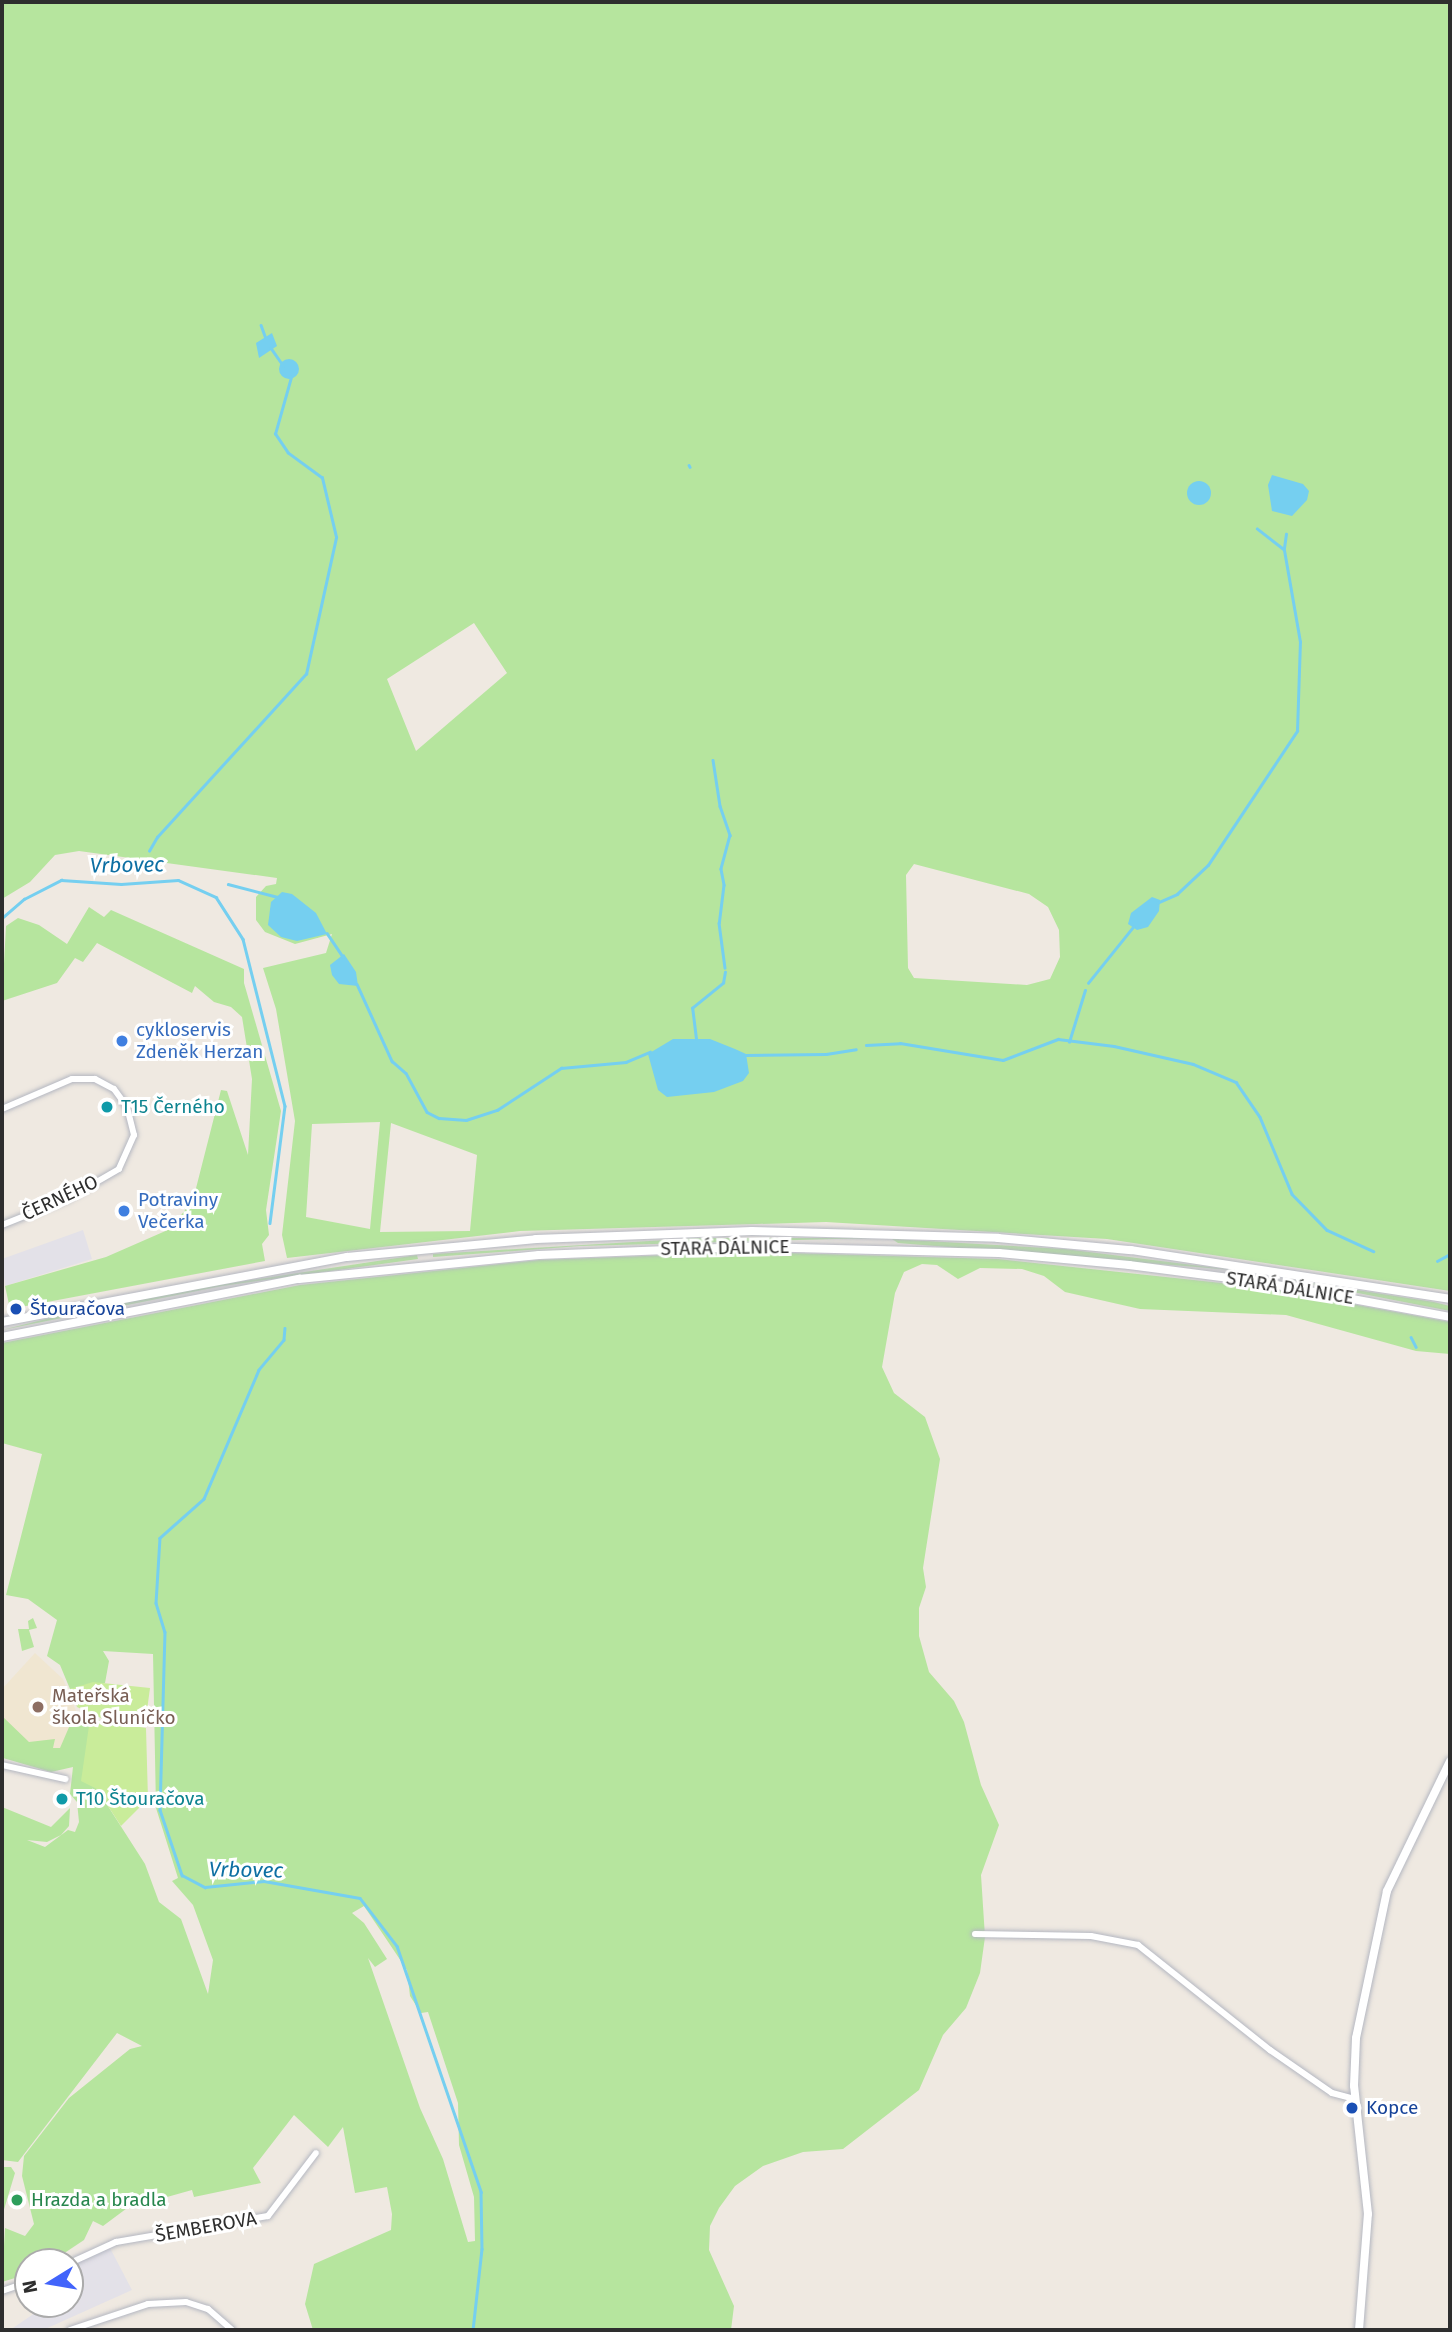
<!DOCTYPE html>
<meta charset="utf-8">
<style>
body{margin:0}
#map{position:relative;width:1452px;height:2332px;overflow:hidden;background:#efe9e1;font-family:"Fira Sans",sans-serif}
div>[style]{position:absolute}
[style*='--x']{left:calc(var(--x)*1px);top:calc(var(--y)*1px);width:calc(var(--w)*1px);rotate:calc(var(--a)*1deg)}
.industrial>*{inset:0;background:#e3e1e8}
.education>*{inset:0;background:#f0e6d1}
.green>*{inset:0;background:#b6e59e}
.pitch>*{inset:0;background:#c9ec9a}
.water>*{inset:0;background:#75cff0}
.round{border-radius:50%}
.stream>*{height:2.5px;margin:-1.25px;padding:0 1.25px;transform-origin:1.25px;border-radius:1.25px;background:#75cff0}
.roads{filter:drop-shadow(0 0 2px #b4b7c1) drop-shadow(0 0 2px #b4b7c1)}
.street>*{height:6px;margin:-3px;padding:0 3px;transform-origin:3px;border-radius:3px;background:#fff}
.secondary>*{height:8px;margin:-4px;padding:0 4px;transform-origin:4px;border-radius:4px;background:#fff}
.dots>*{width:19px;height:19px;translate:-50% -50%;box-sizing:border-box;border:4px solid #fff;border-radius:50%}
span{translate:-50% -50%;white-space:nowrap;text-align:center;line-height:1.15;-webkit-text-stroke:6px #fff;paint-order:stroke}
.shop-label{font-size:19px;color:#366cbe}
.left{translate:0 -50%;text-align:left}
.culture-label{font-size:19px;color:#0d838f}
.street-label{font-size:19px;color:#2e2e2e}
.transit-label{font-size:19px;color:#164399}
.education-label{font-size:19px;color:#785e54}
.leisure-label{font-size:19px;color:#27864d}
.water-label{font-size:21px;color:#0d6fa3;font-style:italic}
.frame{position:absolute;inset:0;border:4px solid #2e2e2e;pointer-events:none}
.north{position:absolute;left:14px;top:2248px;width:70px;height:70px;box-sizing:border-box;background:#fff;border:2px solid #ababab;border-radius:50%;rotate:259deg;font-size:19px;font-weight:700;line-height:28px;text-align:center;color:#2e2e2e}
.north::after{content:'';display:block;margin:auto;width:24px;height:32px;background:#4264fb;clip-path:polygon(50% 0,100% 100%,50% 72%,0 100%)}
</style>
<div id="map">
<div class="industrial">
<i style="clip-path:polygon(83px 1230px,92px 1259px,5px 1286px,2px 1259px)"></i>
<i style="clip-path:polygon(110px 2248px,132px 2290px,43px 2330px,10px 2330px,48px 2304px,70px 2304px,70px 2266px)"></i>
</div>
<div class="education">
<i style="clip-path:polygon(35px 1653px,63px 1679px,76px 1711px,69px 1764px,2px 1755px,2px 1689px)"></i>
</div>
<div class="green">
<i style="clip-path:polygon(evenodd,2px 2px,1450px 2px,1450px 1291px,1107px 1239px,826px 1222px,520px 1231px,287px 1258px,282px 1235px,295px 1121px,276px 1009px,263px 968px,326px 953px,332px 934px,295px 944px,265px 932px,256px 920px,256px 897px,266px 886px,276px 884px,277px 878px,79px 851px,55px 855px,30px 882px,2px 899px,2px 2px,474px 623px,507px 673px,416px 751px,387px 679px,474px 623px,2px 2px,914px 864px,1029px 894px,1048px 907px,1059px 930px,1060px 957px,1050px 979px,1027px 985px,914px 978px,908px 968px,906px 875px,914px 864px,2px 2px,380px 1122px,370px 1229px,306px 1217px,312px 1124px,380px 1122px,2px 2px,391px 1123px,477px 1155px,470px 1231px,380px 1232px,391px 1123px)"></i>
<i style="clip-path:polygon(89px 907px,104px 917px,111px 910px,244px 969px,244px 983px,281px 1111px,266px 1210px,269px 1235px,262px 1244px,265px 1261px,10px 1309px,5px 1286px,106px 1257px,170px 1229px,193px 1200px,221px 1090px,227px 1091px,248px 1155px,252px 1079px,242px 1017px,231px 1007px,214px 1002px,195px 986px,192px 993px,97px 943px,83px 962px,75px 958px,57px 983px,2px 1001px,6px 926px,18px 918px,39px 925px,67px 944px)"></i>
<i style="clip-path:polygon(699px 1238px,873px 1238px,580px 1246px,433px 1257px,433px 1254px)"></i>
<i style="clip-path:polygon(892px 1239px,1065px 1249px,1233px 1270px,898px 1243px)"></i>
<i style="clip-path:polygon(evenodd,751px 1252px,998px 1259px,1259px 1287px,1450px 1322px,1450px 1354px,1416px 1351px,1286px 1315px,1140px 1309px,1065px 1292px,1044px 1276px,1022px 1269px,980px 1268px,958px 1279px,937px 1265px,922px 1264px,904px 1272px,895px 1293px,882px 1367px,894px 1393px,925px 1417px,940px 1459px,923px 1568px,926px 1587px,919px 1608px,919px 1636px,929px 1672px,954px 1701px,964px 1722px,981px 1785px,999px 1825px,981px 1875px,985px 1937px,980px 1973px,966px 2008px,943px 2035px,919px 2090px,843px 2149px,803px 2152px,763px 2166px,735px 2186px,719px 2208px,710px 2226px,709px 2250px,734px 2306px,731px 2330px,313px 2330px,305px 2304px,314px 2264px,391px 2230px,392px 2214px,387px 2187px,355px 2193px,343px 2127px,328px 2147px,294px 2115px,253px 2168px,261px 2183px,194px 2197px,192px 2190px,167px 2197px,146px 2194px,103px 2226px,93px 2221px,84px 2240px,51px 2262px,28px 2262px,28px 2274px,2px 2282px,5px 2228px,25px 2236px,34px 2224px,22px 2176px,24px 2156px,69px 2098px,130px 2049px,142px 2046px,117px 2033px,18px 2162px,2px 2160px,2px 1807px,51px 1827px,70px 1808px,69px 1826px,61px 1835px,47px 1842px,27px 1840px,45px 1847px,68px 1830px,75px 1832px,79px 1822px,77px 1802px,70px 1794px,73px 1767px,51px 1772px,3px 1758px,2px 1716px,29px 1742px,55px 1739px,53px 1748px,60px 1748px,76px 1711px,112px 1728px,97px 1789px,145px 1864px,159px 1902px,181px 1919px,208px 1994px,213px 1960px,193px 1905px,172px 1881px,178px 1878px,156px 1808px,153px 1654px,103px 1651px,109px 1661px,105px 1683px,70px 1689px,60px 1665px,47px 1656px,57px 1620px,28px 1599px,6px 1595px,42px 1454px,2px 1443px,2px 1343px,300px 1285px,539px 1260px,751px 1252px,364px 1906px,407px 1970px,410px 1996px,421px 2013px,428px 2012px,458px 2103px,459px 2145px,474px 2197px,475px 2241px,468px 2242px,443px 2159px,420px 2108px,368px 1958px,375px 1967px,387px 1959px,364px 1923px,352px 1913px,364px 1906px)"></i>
<i style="clip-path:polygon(417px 1255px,418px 1259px,222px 1286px,2px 1330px,126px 1299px)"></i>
<i style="clip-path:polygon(1286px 1279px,1434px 1302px,1450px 1306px,1450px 1311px)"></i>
<i style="clip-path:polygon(33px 1618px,37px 1628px,29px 1630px,34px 1647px,22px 1651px,18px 1629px,29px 1629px,28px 1621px)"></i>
<i style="clip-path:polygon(2px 2167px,11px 2167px,15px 2173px,2px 2216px)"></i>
</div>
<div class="pitch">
<i style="clip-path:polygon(93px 1682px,150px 1688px,145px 1725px,101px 1718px,77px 1707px,70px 1689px)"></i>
<i style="clip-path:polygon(90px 1719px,146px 1728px,148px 1799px,121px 1826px,97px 1789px,81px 1781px)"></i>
</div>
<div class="water">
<i style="clip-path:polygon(272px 333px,277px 346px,259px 358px,256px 343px)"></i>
<i class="round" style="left:279px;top:359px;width:20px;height:20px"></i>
<i style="clip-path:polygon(1272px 475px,1303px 484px,1309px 491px,1307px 500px,1292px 516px,1272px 511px,1268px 485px)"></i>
<i class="round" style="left:1187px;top:481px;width:24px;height:24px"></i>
<i style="clip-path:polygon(282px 892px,292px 894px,316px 913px,327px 934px,297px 941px,281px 937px,268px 925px,271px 902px)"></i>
<i style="clip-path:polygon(1152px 897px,1160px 900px,1159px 911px,1148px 927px,1137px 930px,1128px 924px,1131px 913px)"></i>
<i style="clip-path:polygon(344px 954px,356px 972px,358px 986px,339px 984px,332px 975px,330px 965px)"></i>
<i style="clip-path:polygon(673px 1039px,710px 1039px,735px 1049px,746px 1054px,749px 1073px,743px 1081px,714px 1092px,667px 1097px,658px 1090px,648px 1054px)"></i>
</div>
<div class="stream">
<i style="--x:261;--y:325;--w:12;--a:70"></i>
<i style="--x:271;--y:348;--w:21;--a:55"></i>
<i style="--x:689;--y:465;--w:2;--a:63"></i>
<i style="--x:1284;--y:548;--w:14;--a:-82"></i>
<i style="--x:713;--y:760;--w:47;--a:81.3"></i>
<i style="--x:720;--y:806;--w:31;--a:71"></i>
<i style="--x:730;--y:835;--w:35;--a:105"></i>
<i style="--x:721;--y:869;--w:16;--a:79"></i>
<i style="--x:724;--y:885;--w:38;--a:97"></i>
<i style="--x:719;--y:923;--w:45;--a:82.4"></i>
<i style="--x:149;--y:851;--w:16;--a:-60"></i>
<i style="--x:157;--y:837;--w:221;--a:-47.6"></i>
<i style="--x:306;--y:674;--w:140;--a:-77.6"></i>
<i style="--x:336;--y:537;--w:61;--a:-103.3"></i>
<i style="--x:322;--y:478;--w:42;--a:-143.7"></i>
<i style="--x:288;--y:453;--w:23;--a:-124"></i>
<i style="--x:275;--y:434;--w:59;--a:-74.3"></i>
<i style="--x:228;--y:884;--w:52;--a:14.6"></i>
<i style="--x:1157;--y:903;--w:22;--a:-24"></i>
<i style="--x:1177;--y:894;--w:42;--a:-43.1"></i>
<i style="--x:1208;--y:865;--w:161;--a:-56.4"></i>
<i style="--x:1297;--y:731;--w:89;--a:-88.1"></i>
<i style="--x:1300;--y:642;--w:93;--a:-99.9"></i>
<i style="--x:1284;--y:550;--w:34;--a:-142"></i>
<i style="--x:2;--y:918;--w:29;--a:-41"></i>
<i style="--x:24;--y:899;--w:42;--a:-27.2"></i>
<i style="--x:61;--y:880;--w:60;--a:3.8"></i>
<i style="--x:121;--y:884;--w:57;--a:-4"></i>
<i style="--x:178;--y:880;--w:42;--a:24.1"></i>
<i style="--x:216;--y:897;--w:50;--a:57.3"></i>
<i style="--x:243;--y:939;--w:172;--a:75.9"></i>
<i style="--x:285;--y:1106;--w:118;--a:97.3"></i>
<i style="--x:327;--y:933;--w:29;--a:56"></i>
<i style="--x:1088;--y:983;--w:72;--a:-51.2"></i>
<i style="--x:357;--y:984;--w:85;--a:65.6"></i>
<i style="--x:392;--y:1061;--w:18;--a:41"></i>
<i style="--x:406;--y:1073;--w:44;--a:61.7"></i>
<i style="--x:427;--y:1112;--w:13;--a:27"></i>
<i style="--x:439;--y:1118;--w:27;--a:4"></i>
<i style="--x:466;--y:1120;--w:33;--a:-18"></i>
<i style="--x:497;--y:1110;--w:77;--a:-33.3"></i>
<i style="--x:561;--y:1068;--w:65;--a:-5.3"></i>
<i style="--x:626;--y:1062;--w:26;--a:-23"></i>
<i style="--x:696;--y:1039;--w:31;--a:-97"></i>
<i style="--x:692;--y:1008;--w:40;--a:-39"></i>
<i style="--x:723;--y:983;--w:11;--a:-80"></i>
<i style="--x:1069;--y:1042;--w:54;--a:-72.9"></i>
<i style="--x:866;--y:1045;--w:34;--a:-3"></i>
<i style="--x:900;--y:1043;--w:104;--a:9.4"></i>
<i style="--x:1003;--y:1060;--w:59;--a:-20.9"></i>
<i style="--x:1058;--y:1039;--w:56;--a:7.1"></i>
<i style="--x:1114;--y:1046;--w:81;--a:12.8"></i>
<i style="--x:1193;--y:1064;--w:47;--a:22.7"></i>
<i style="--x:1236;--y:1082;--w:42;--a:55.6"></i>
<i style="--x:1260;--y:1117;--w:83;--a:67.4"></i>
<i style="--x:1292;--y:1194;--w:50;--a:45.8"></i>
<i style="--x:1327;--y:1230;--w:51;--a:24.5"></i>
<i style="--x:745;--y:1055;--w:81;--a:-0.7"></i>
<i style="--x:826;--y:1054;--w:30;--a:-9"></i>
<i style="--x:1437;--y:1261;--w:15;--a:-28"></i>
<i style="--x:285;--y:1328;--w:12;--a:95"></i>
<i style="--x:284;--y:1340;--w:39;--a:130"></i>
<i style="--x:259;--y:1370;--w:140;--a:113.1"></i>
<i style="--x:204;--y:1499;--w:59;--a:138.4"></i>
<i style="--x:160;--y:1538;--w:65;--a:93.5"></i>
<i style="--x:156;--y:1603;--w:30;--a:73"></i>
<i style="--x:165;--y:1632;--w:178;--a:91.6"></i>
<i style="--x:160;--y:1810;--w:69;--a:71.3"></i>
<i style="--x:182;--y:1875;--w:26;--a:28"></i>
<i style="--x:205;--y:1887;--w:59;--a:-5.8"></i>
<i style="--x:264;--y:1881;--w:97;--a:10"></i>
<i style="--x:360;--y:1898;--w:61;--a:52.4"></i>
<i style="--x:397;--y:1946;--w:260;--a:71.1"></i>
<i style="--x:481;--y:2192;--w:57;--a:89"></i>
<i style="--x:482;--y:2249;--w:81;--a:96.3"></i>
<i style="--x:1411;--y:1337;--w:11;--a:63"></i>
</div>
<div class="roads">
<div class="street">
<i style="--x:2;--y:1109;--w:76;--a:-23.2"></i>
<i style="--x:72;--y:1079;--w:23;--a:0"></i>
<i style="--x:95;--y:1079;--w:21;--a:28"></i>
<i style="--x:114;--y:1089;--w:22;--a:54"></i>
<i style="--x:127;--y:1107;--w:29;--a:76"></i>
<i style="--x:134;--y:1135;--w:37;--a:114"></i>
<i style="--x:119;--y:1169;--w:60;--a:150"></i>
<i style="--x:67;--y:1199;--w:70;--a:158.2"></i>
<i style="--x:2;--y:1765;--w:65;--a:12.5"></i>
<i style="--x:975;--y:1934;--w:116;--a:1"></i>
<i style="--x:1091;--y:1936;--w:48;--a:10.8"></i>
<i style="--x:1138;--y:1945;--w:169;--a:38.5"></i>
<i style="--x:1270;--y:2050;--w:75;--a:34.7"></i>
<i style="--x:1332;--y:2093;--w:24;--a:15"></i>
<i style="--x:70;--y:2263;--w:51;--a:-24.5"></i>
<i style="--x:116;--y:2242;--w:154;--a:-9.7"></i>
<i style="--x:268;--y:2216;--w:79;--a:-52.7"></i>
<i style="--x:2;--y:2291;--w:28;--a:-19"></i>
<i style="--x:70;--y:2330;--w:82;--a:-18.4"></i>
<i style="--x:148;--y:2304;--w:38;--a:-3"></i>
<i style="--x:186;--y:2302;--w:23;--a:18"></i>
<i style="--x:208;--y:2309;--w:32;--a:41"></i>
</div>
<div class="secondary">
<i style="--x:2;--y:1322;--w:351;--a:-10.7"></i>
<i style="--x:347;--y:1257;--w:190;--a:-5.4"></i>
<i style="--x:536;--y:1239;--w:216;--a:-2.1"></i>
<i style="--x:752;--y:1231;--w:246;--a:1.6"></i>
<i style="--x:998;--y:1238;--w:134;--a:5.2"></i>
<i style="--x:1131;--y:1250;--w:323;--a:8.7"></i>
<i style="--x:2;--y:1337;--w:303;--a:-11.1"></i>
<i style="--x:299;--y:1279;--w:241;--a:-5.7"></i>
<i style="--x:539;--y:1255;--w:212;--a:-2.2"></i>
<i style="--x:751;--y:1247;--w:248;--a:1.4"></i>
<i style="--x:999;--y:1253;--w:131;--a:5.3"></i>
<i style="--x:1129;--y:1265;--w:132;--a:7.4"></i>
<i style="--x:1260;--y:1282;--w:193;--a:10.4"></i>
<i style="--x:1359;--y:2330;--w:116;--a:-85.6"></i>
<i style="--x:1368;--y:2214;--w:129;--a:-96.2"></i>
<i style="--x:1354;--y:2086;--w:48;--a:-87.6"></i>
<i style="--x:1356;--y:2038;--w:150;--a:-78.1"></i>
<i style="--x:1387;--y:1891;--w:144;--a:-64.1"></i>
</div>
</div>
<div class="dots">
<i style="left:122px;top:1041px;background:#3f7fe0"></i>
<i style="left:107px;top:1107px;background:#0f9aa8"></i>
<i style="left:124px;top:1211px;background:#3f7fe0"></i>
<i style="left:16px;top:1309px;background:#1a4fb4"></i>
<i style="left:38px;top:1707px;background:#8d6e63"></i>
<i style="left:62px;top:1799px;background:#0f9aa8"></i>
<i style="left:1352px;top:2108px;background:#1a4fb4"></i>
<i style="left:17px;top:2200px;background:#2e9e5b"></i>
</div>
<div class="shop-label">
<span class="left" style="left:136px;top:1041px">cykloservis<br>Zdeněk Herzan</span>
<span class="left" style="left:138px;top:1211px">Potraviny<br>Večerka</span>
</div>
<div class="culture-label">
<span class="left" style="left:121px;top:1107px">T15 Černého</span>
<span class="left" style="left:76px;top:1799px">T10 Štouračova</span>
</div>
<div class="street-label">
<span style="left:60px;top:1198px;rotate:-25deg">ČERNÉHO</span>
<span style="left:725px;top:1248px;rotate:-1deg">STARÁ DÁLNICE</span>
<span style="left:1290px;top:1288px;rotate:9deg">STARÁ DÁLNICE</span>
<span style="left:206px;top:2227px;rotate:-10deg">ŠEMBEROVA</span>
</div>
<div class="transit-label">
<span class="left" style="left:30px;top:1309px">Štouračova</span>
<span class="left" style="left:1366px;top:2108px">Kopce</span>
</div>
<div class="education-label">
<span class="left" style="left:52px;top:1707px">Mateřská<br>škola Sluníčko</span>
</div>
<div class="leisure-label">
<span class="left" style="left:31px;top:2200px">Hrazda a bradla</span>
</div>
<div class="water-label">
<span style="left:127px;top:865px;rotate:-1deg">Vrbovec</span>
<span style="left:246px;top:1870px;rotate:1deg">Vrbovec</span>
</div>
<div class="frame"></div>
<div class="north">N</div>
</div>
